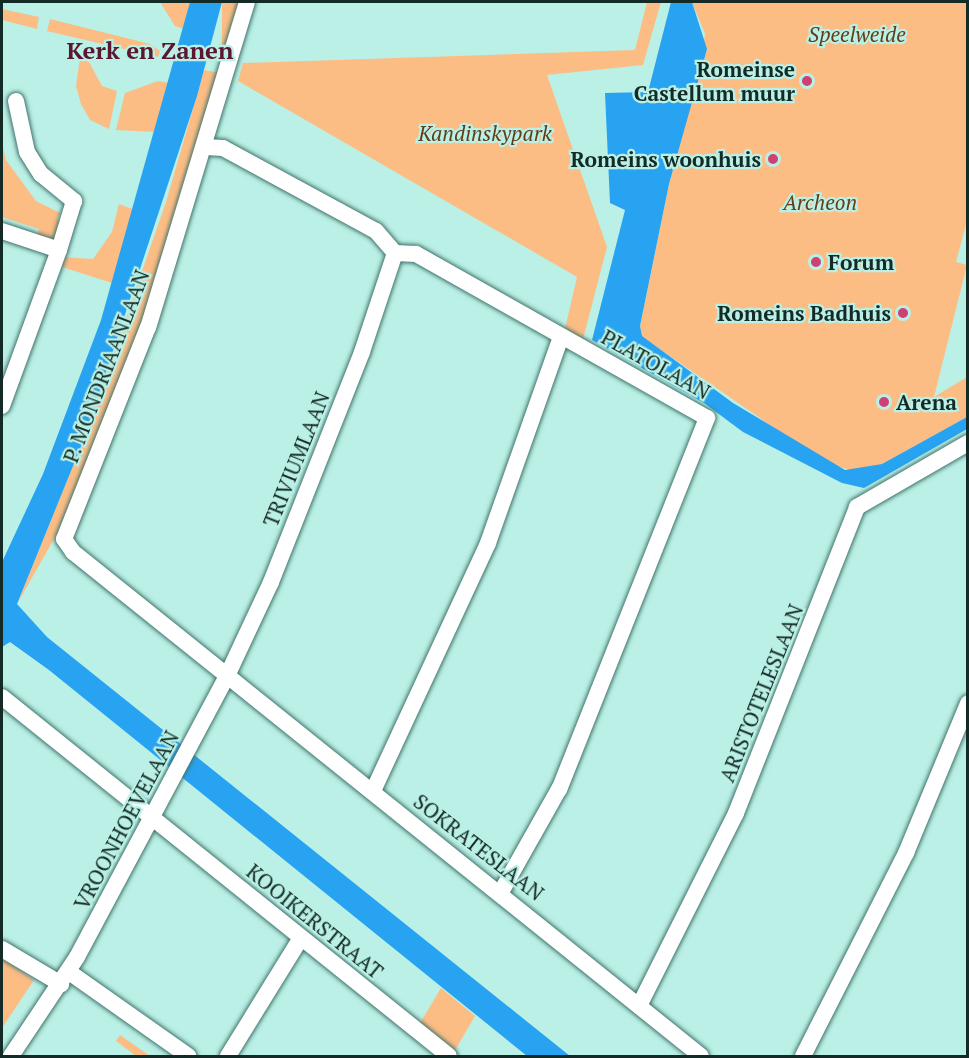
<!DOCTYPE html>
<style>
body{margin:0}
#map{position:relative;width:969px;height:1058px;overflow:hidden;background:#baf0e6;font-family:"PT Serif",serif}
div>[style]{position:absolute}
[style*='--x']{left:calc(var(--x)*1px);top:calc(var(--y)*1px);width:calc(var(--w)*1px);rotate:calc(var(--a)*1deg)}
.green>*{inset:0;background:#fcbd85;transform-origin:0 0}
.water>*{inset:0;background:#28a3f1}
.roads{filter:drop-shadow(0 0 2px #41746c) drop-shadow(0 0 2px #41746c)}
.street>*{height:16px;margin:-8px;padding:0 8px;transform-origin:8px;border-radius:8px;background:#fff}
.dots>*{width:16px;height:16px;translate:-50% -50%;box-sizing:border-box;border:3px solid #baf0e6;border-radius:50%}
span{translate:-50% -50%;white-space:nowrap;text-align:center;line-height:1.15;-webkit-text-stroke:4.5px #baf0e6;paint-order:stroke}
.park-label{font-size:21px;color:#623d17;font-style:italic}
.poi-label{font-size:21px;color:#142a26;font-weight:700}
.right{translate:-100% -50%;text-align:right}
.left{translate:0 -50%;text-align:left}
.street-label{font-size:21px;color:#142a26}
.quarter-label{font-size:24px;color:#5a172f;font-weight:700}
.frame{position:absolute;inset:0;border:3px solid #142a26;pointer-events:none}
</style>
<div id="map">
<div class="green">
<i style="clip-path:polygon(160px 2px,190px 2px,184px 29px,175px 26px)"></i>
<i style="left:222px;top:2px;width:18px;height:55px"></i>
<i style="clip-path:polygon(647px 2px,661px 2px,643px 65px,547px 75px,607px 247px,582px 343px,564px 333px,577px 277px,238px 81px,243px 63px,635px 50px)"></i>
<i style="clip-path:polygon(692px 2px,967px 2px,968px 217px,956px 262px,967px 265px,934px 397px,967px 377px,967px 417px,882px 464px,860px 472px,827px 464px,642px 337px,640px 326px,669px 184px,700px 67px,705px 34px)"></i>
<i style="clip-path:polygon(2px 9px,39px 17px,37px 29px,2px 20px)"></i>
<i style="clip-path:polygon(50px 19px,150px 44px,160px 51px,158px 57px,47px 31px)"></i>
<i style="clip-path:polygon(80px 58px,89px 62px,102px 86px,117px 91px,109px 129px,90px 120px,81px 104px,76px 86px)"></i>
<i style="clip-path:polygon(204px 70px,221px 73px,150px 303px,58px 532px,17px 604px,84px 439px,166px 202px)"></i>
<i style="clip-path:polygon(158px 81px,170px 83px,157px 132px,116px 130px,125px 93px)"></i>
<i style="clip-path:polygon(2px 143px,6px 160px,36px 201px,60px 213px,57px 219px,63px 222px,54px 242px,37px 236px,39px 229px,2px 217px)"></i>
<i style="clip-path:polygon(119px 204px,135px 210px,112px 283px,59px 266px,63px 257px,93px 259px,112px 232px)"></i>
<i style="clip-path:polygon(2px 958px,34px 980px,2px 1028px)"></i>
<i style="clip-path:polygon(441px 988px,475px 1016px,454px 1052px,420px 1023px)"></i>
<i style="clip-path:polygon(120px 1035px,150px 1056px,136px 1056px,116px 1041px)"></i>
</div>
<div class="water">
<i style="clip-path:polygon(190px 2px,222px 2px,197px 96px,84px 439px,17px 604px,47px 637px,570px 1056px,527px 1056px,49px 670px,10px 642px,2px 647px,2px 562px,43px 474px,101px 320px)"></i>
<i style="clip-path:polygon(671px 2px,692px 2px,707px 49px,669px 184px,640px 326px,642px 336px,733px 403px,845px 470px,882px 464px,967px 417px,967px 429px,864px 488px,842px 483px,743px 432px,704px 403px,592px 340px,625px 210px,610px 203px,605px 93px,648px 92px)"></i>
</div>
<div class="roads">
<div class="street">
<i style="--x:247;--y:2;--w:340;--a:106.9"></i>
<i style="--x:148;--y:327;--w:228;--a:111.6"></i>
<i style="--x:64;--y:539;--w:16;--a:55"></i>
<i style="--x:73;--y:552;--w:805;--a:38.75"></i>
<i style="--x:16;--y:101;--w:52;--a:77.8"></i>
<i style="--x:27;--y:152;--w:26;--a:58"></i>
<i style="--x:41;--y:174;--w:43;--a:39.3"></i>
<i style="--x:74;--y:201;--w:51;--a:107"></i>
<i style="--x:206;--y:147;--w:17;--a:3"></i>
<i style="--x:223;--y:148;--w:174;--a:28.5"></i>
<i style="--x:376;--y:231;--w:29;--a:49"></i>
<i style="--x:395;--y:253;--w:21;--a:3"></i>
<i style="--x:416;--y:254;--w:334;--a:29.4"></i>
<i style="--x:707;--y:418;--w:399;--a:111.7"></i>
<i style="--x:559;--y:789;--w:118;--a:119.4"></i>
<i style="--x:2;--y:231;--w:60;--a:18.4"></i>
<i style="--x:59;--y:250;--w:166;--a:110.1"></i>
<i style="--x:2;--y:697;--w:573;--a:38.77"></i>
<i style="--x:373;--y:791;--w:273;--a:-65.1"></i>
<i style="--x:488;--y:543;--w:219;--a:-70.5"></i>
<i style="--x:2;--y:949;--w:69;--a:30.7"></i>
<i style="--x:69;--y:972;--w:146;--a:35.2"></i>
<i style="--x:639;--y:1006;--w:216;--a:-63.3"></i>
<i style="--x:736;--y:813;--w:329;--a:-68.4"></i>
<i style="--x:857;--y:507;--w:128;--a:-30"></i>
<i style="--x:11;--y:1056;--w:119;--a:-56.3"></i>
<i style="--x:77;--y:957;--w:319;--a:-61.9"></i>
<i style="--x:227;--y:676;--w:104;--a:-64.9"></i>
<i style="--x:271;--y:582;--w:247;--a:-68.4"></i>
<i style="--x:362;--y:352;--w:104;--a:-71.6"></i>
<i style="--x:228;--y:1056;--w:139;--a:-58.3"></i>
<i style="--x:803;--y:1056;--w:228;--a:-63.1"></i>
<i style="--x:906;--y:853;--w:162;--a:-67.5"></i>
</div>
</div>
<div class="dots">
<i style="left:807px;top:81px;background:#cd4173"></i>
<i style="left:773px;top:159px;background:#cd4173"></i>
<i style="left:816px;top:262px;background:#cd4173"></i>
<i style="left:903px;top:313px;background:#cd4173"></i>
<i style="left:884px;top:402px;background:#cd4173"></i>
</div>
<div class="park-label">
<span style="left:857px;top:34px">Speelweide</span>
<span style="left:485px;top:133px">Kandinskypark</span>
<span style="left:820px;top:202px">Archeon</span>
</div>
<div class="poi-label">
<span class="right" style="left:795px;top:81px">Romeinse<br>Castellum muur</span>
<span class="right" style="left:761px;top:159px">Romeins woonhuis</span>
<span class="left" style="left:828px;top:262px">Forum</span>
<span class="right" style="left:891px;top:313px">Romeins Badhuis</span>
<span class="left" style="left:896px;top:402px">Arena</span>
</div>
<div class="street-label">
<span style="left:656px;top:364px;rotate:29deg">PLATOLAAN</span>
<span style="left:106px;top:366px;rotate:-69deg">P. MONDRIAANLAAN</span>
<span style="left:296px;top:459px;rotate:-68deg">TRIVIUMLAAN</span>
<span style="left:761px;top:693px;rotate:-68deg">ARISTOTELESLAAN</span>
<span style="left:126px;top:820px;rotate:-62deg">VROONHOEVELAAN</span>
<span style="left:479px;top:847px;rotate:38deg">SOKRATESLAAN</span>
<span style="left:315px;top:921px;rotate:39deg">KOOIKERSTRAAT</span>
</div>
<div class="quarter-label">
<span style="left:150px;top:51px">Kerk en Zanen</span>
</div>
<div class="frame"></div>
</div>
